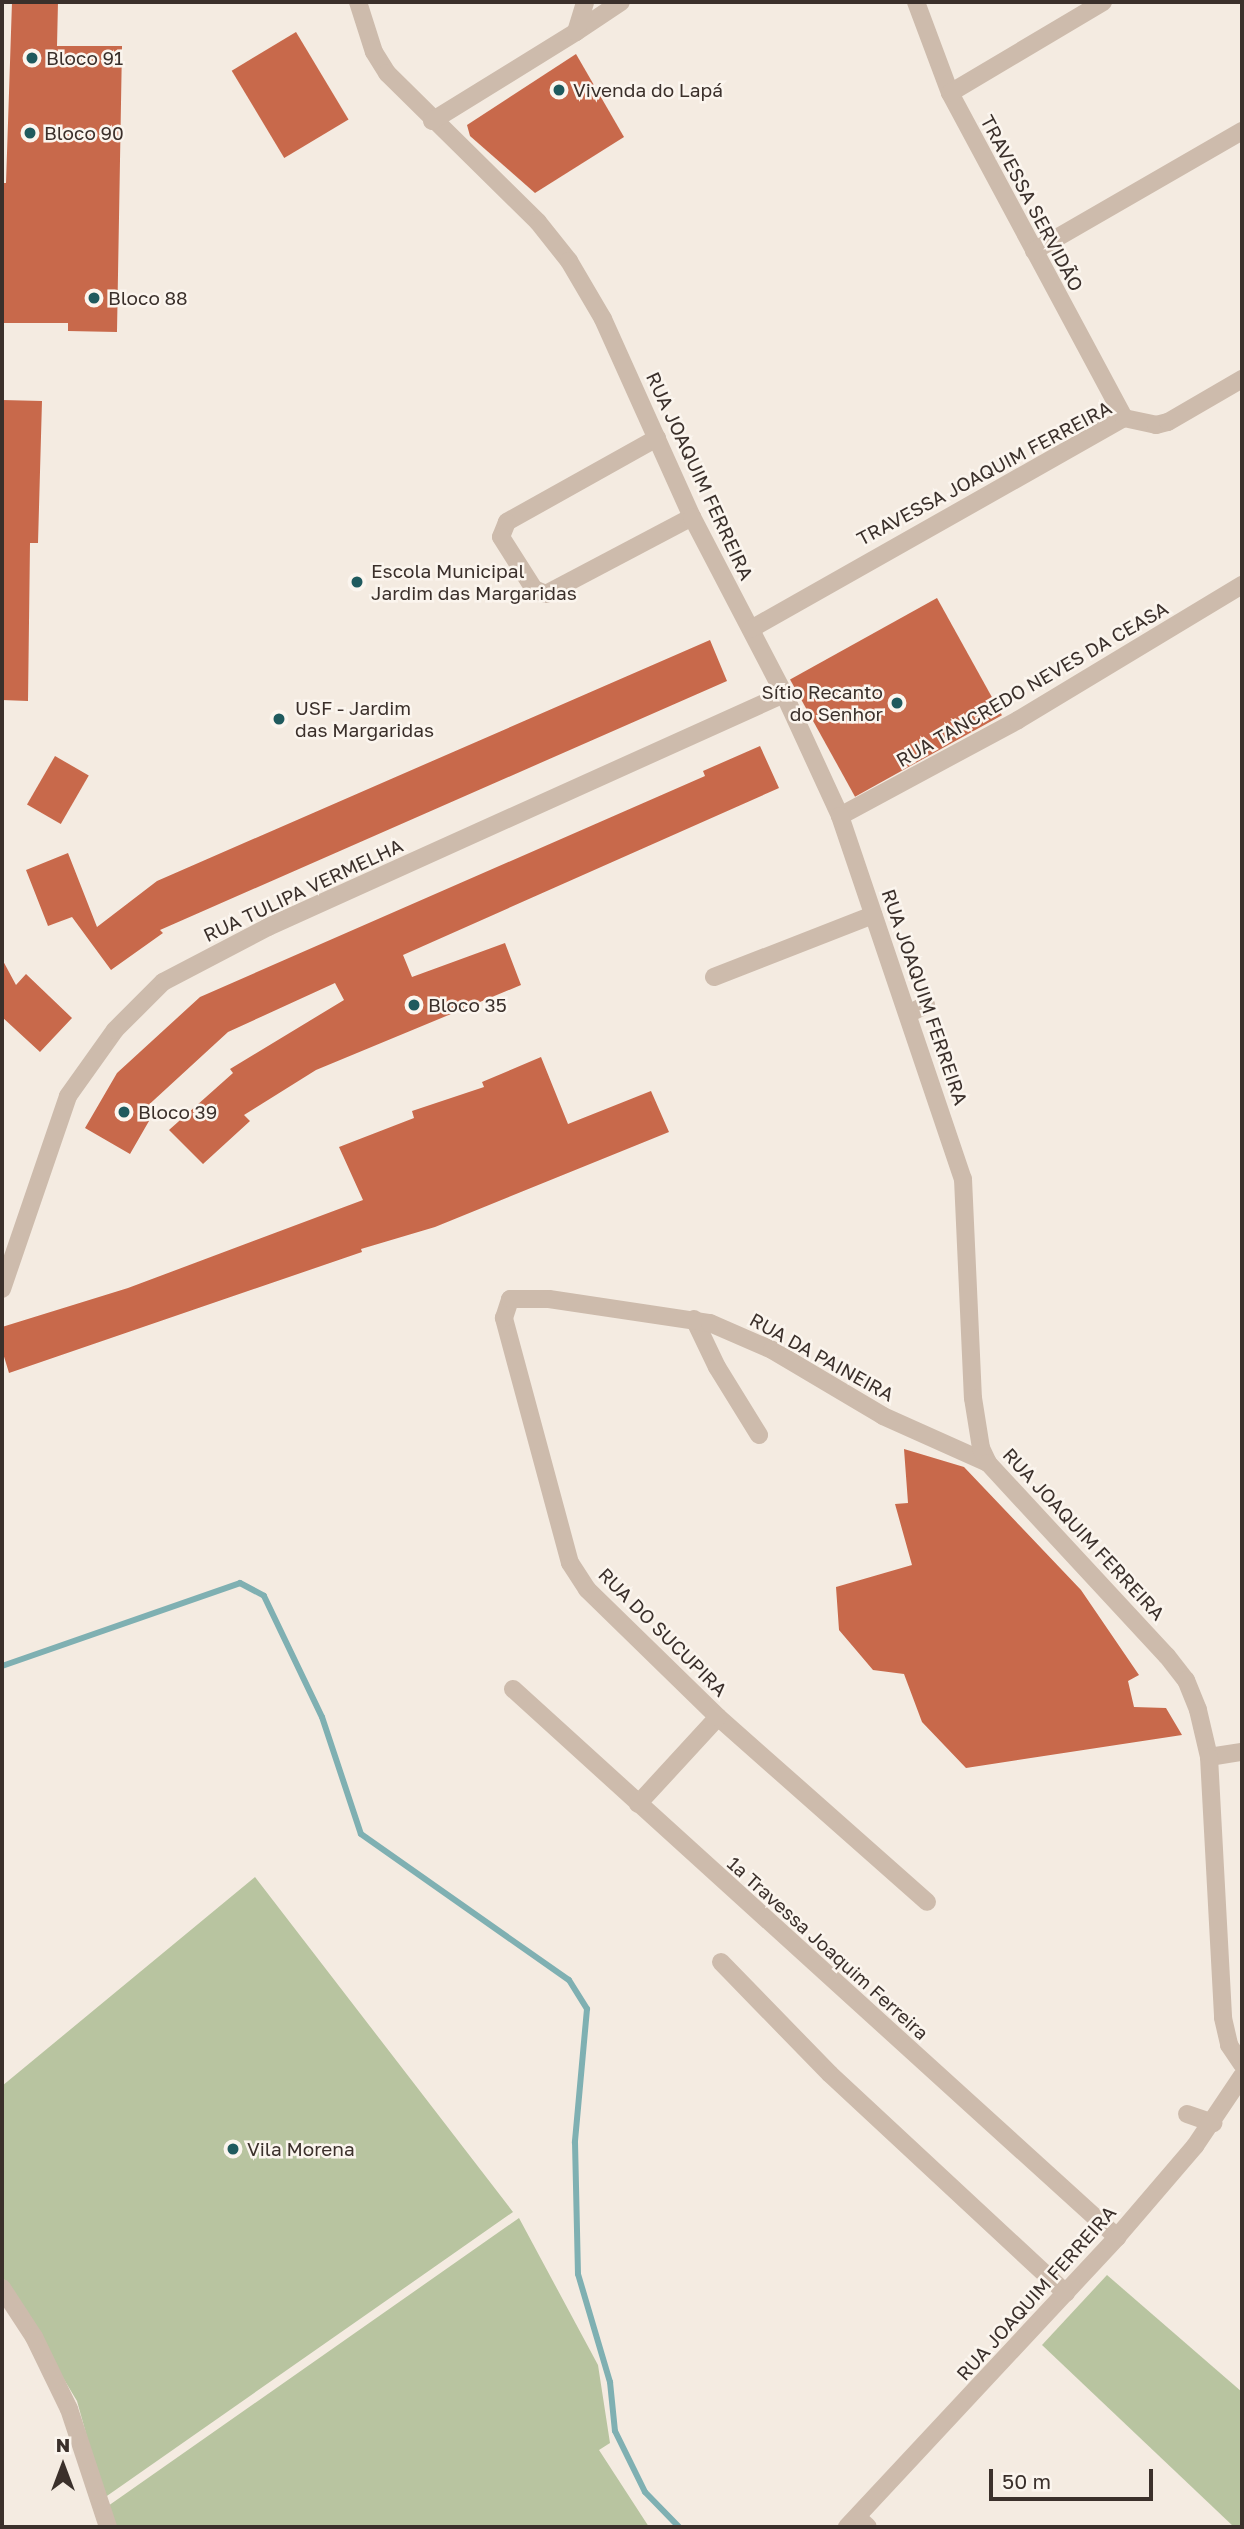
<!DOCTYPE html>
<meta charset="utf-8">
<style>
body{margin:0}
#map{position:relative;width:1244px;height:2529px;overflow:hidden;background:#f4ebe1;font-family:"Golos Text",sans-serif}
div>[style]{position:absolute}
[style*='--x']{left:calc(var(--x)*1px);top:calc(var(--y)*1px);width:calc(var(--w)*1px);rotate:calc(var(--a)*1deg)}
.green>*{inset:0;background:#b8c4a0}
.stream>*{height:6px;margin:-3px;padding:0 3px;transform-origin:3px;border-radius:3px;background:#7fb0b2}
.building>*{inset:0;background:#c8694b;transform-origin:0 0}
.minor>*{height:18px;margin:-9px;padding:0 9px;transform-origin:9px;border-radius:9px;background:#cdbbac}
.tertiary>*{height:18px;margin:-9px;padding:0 9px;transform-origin:9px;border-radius:9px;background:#cdbbac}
.dots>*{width:19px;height:19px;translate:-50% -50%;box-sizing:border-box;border:4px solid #fbf5ee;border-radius:50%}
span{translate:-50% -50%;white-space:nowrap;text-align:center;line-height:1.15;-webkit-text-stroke:5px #fbf5ee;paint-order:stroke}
.poi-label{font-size:19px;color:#3b302b}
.left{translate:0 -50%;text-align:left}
.right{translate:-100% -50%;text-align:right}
.street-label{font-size:19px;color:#3b302b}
.frame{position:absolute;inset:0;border:4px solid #3b302b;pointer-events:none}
.north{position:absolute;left:28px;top:2431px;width:70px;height:70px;-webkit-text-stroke:5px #fbf5ee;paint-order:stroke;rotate:0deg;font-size:19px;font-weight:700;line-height:28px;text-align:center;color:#3b302b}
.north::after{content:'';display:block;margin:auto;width:24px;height:32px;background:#3b302b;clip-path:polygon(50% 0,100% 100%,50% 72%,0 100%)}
.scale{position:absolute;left:989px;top:2469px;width:164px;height:32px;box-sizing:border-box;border:4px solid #3b302b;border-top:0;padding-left:9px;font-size:21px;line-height:24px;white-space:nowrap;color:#3b302b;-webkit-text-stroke:5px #fbf5ee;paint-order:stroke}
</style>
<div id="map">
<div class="green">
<i style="clip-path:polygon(255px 1877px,513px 2212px,104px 2498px,77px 2401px,2px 2276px,2px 2086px)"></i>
<i style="clip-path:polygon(519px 2218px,598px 2365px,610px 2443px,599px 2450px,649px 2527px,111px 2527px,108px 2506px)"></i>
<i style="clip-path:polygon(1107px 2275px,1242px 2392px,1242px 2527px,1234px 2527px,1042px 2345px)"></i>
</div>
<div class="stream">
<i style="--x:2;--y:1666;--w:252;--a:-19.2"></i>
<i style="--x:240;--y:1583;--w:27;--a:28"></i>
<i style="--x:264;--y:1596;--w:134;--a:64.4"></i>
<i style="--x:322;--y:1717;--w:123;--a:71.6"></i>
<i style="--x:361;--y:1834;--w:254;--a:35.1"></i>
<i style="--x:569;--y:1980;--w:34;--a:58"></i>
<i style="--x:587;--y:2009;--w:134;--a:95.2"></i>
<i style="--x:575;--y:2142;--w:132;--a:88.7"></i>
<i style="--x:578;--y:2274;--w:113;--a:73.5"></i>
<i style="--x:610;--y:2382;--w:49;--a:84.2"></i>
<i style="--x:615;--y:2431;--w:68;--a:63.8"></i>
<i style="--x:645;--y:2492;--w:49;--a:45.8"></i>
</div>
<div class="building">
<i style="clip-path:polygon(12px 2px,58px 2px,57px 46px,122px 46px,117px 332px,68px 331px,68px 323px,2px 323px,2px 183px,6px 183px)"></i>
<i style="left:296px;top:32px;width:102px;height:75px;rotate:59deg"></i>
<i style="clip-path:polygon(576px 54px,624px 137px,535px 193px,470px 136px,467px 125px)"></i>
<i style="clip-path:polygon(2px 400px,42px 401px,38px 543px,30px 543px,28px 701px,2px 700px)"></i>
<i style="left:937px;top:598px;width:134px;height:168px;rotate:61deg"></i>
<i style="clip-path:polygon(710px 640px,727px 681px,160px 930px,163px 933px,111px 970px,72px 917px,48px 926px,26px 870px,68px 853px,97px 927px,157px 881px)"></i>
<i style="clip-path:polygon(760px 746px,779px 788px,403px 955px,412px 977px,505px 943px,521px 985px,316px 1070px,244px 1115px,250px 1121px,203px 1164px,169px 1130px,233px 1073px,230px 1069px,344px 1000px,335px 983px,228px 1032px,142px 1111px,149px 1121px,130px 1154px,85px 1128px,117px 1073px,200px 997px,705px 776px,703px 771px)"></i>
<i style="left:55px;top:756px;width:39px;height:56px;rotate:30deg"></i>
<i style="clip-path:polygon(2px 959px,16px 985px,26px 974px,72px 1018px,40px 1052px,2px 1017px)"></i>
<i style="clip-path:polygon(541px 1057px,568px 1124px,651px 1091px,669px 1132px,435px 1227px,361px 1249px,362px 1252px,9px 1373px,2px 1350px,2px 1327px,128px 1288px,363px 1200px,339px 1147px,414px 1118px,412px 1111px,484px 1087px,482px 1082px)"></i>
<i style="clip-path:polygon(904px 1449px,964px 1467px,1081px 1590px,1139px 1675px,1128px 1681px,1134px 1707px,1166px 1708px,1182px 1735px,966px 1768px,922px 1722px,904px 1674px,873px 1670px,839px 1630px,836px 1587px,912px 1565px,895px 1504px,908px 1503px)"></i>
</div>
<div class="minor">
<i style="--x:916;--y:2;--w:97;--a:69.5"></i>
<i style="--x:950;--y:93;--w:369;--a:61.8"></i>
<i style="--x:576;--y:32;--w:54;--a:-33.7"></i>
<i style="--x:950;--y:93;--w:178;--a:-30.7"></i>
<i style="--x:1034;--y:251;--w:240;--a:-30"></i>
<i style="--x:657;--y:438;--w:172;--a:150.8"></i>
<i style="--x:507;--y:522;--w:16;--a:112"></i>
<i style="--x:501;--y:537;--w:62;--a:57.6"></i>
<i style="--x:534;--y:589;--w:13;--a:23"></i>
<i style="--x:546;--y:594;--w:165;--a:-27.8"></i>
<i style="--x:840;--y:816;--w:202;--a:-28.3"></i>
<i style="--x:1018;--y:720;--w:262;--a:-31.1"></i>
<i style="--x:714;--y:977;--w:171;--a:-21.3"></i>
<i style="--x:910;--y:1013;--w:18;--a:-27"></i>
<i style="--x:2;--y:1289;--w:204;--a:-71.1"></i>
<i style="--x:68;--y:1096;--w:81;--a:-54.5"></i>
<i style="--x:115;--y:1030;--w:68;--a:-45"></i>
<i style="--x:163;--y:982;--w:119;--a:-27.6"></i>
<i style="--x:268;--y:927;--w:566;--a:-24.3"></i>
<i style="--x:694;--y:1319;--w:53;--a:64.4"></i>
<i style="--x:717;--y:1367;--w:80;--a:58.3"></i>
<i style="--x:513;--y:1689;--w:816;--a:42.22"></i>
<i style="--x:718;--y:1717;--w:279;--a:41.5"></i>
<i style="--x:1209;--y:1757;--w:33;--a:-9"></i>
<i style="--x:638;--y:1804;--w:118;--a:-47.4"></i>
<i style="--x:718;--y:1717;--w:183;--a:-135.7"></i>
<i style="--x:587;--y:1589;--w:31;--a:-123"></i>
<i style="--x:570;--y:1563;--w:254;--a:-105.1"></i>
<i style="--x:504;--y:1318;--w:20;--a:-72"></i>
<i style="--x:510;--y:1299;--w:39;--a:0"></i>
<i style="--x:549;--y:1299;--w:163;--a:8.5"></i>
<i style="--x:710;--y:1323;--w:68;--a:23.5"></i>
<i style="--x:772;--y:1350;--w:129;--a:30.7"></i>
<i style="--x:883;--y:1416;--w:115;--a:24.1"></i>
<i style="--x:721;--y:1962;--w:156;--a:45.8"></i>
<i style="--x:830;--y:2074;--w:322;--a:42.9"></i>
<i style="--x:1187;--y:2114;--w:28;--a:19"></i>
<i style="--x:2;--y:2288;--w:59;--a:56.9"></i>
<i style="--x:34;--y:2337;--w:80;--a:64.1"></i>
<i style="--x:69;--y:2409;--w:124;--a:71.7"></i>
<i style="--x:858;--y:2518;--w:13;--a:42"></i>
</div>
<div class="tertiary">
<i style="--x:358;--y:2;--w:52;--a:72.3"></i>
<i style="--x:374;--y:52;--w:25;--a:58"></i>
<i style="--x:387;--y:73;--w:212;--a:44.6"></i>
<i style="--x:538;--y:222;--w:50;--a:51.5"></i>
<i style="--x:569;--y:261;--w:67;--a:59.6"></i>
<i style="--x:603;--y:319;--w:217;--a:65.8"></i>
<i style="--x:692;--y:517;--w:199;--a:62.5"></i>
<i style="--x:784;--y:694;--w:134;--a:65.3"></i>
<i style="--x:840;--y:816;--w:383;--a:71.3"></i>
<i style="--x:963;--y:1179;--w:219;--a:87.4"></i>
<i style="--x:973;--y:1398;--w:51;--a:80.9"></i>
<i style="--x:981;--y:1448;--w:17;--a:65"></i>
<i style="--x:988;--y:1463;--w:263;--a:47.2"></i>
<i style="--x:1167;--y:1656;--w:31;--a:52"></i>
<i style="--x:1186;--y:1680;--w:32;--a:68"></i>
<i style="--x:1198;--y:1710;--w:48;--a:76.8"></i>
<i style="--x:1209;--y:1757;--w:261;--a:86.9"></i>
<i style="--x:1223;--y:2018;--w:28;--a:77"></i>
<i style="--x:1229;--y:2045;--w:23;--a:56"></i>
<i style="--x:432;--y:121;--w:169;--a:-31.7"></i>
<i style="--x:576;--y:32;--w:31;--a:-73"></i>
<i style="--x:751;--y:629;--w:429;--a:-29.5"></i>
<i style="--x:1124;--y:418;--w:33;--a:12"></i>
<i style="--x:1156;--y:425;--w:12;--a:-14"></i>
<i style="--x:1168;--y:422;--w:86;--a:-30.2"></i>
<i style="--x:847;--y:2527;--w:396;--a:-47"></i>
<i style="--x:1117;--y:2237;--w:120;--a:-49.4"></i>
<i style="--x:1195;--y:2146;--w:84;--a:-56.1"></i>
</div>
<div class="dots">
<i style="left:32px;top:58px;background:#1f5a5e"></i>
<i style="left:559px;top:90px;background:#1f5a5e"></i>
<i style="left:30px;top:133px;background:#1f5a5e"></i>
<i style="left:94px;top:298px;background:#1f5a5e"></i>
<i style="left:357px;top:582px;background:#1f5a5e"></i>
<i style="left:897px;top:703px;background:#1f5a5e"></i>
<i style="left:279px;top:719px;background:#1f5a5e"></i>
<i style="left:414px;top:1005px;background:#1f5a5e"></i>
<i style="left:124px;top:1112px;background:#1f5a5e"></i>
<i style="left:233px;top:2149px;background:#1f5a5e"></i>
</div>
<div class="poi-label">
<span class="left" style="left:46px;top:58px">Bloco 91</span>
<span class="left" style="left:573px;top:90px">Vivenda do Lapá</span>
<span class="left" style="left:44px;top:133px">Bloco 90</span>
<span class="left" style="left:108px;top:298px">Bloco 88</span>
<span class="left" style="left:371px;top:582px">Escola Municipal<br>Jardim das Margaridas</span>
<span class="right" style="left:883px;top:703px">Sítio Recanto<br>do Senhor</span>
<span class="left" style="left:295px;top:719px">USF - Jardim<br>das Margaridas</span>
<span class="left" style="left:428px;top:1005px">Bloco 35</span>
<span class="left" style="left:138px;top:1112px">Bloco 39</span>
<span class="left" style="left:247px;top:2149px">Vila Morena</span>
</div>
<div class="street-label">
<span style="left:1032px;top:203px;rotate:62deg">TRAVESSA SERVIDÃO</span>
<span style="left:984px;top:473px;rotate:-28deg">TRAVESSA JOAQUIM FERREIRA</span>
<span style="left:700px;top:476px;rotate:65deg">RUA JOAQUIM FERREIRA</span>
<span style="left:1032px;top:684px;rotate:-30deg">RUA TANCREDO NEVES DA CEASA</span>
<span style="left:303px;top:890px;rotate:-25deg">RUA TULIPA VERMELHA</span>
<span style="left:925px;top:997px;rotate:71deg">RUA JOAQUIM FERREIRA</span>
<span style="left:822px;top:1357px;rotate:29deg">RUA DA PAINEIRA</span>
<span style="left:1084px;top:1534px;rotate:47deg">RUA JOAQUIM FERREIRA</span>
<span style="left:663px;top:1632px;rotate:45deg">RUA DO SUCUPIRA</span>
<span style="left:828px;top:1948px;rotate:42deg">1ª Travessa Joaquim Ferreira</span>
<span style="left:1036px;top:2293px;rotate:-48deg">RUA JOAQUIM FERREIRA</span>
</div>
<div class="frame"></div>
<div class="north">N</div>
<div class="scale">50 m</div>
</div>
